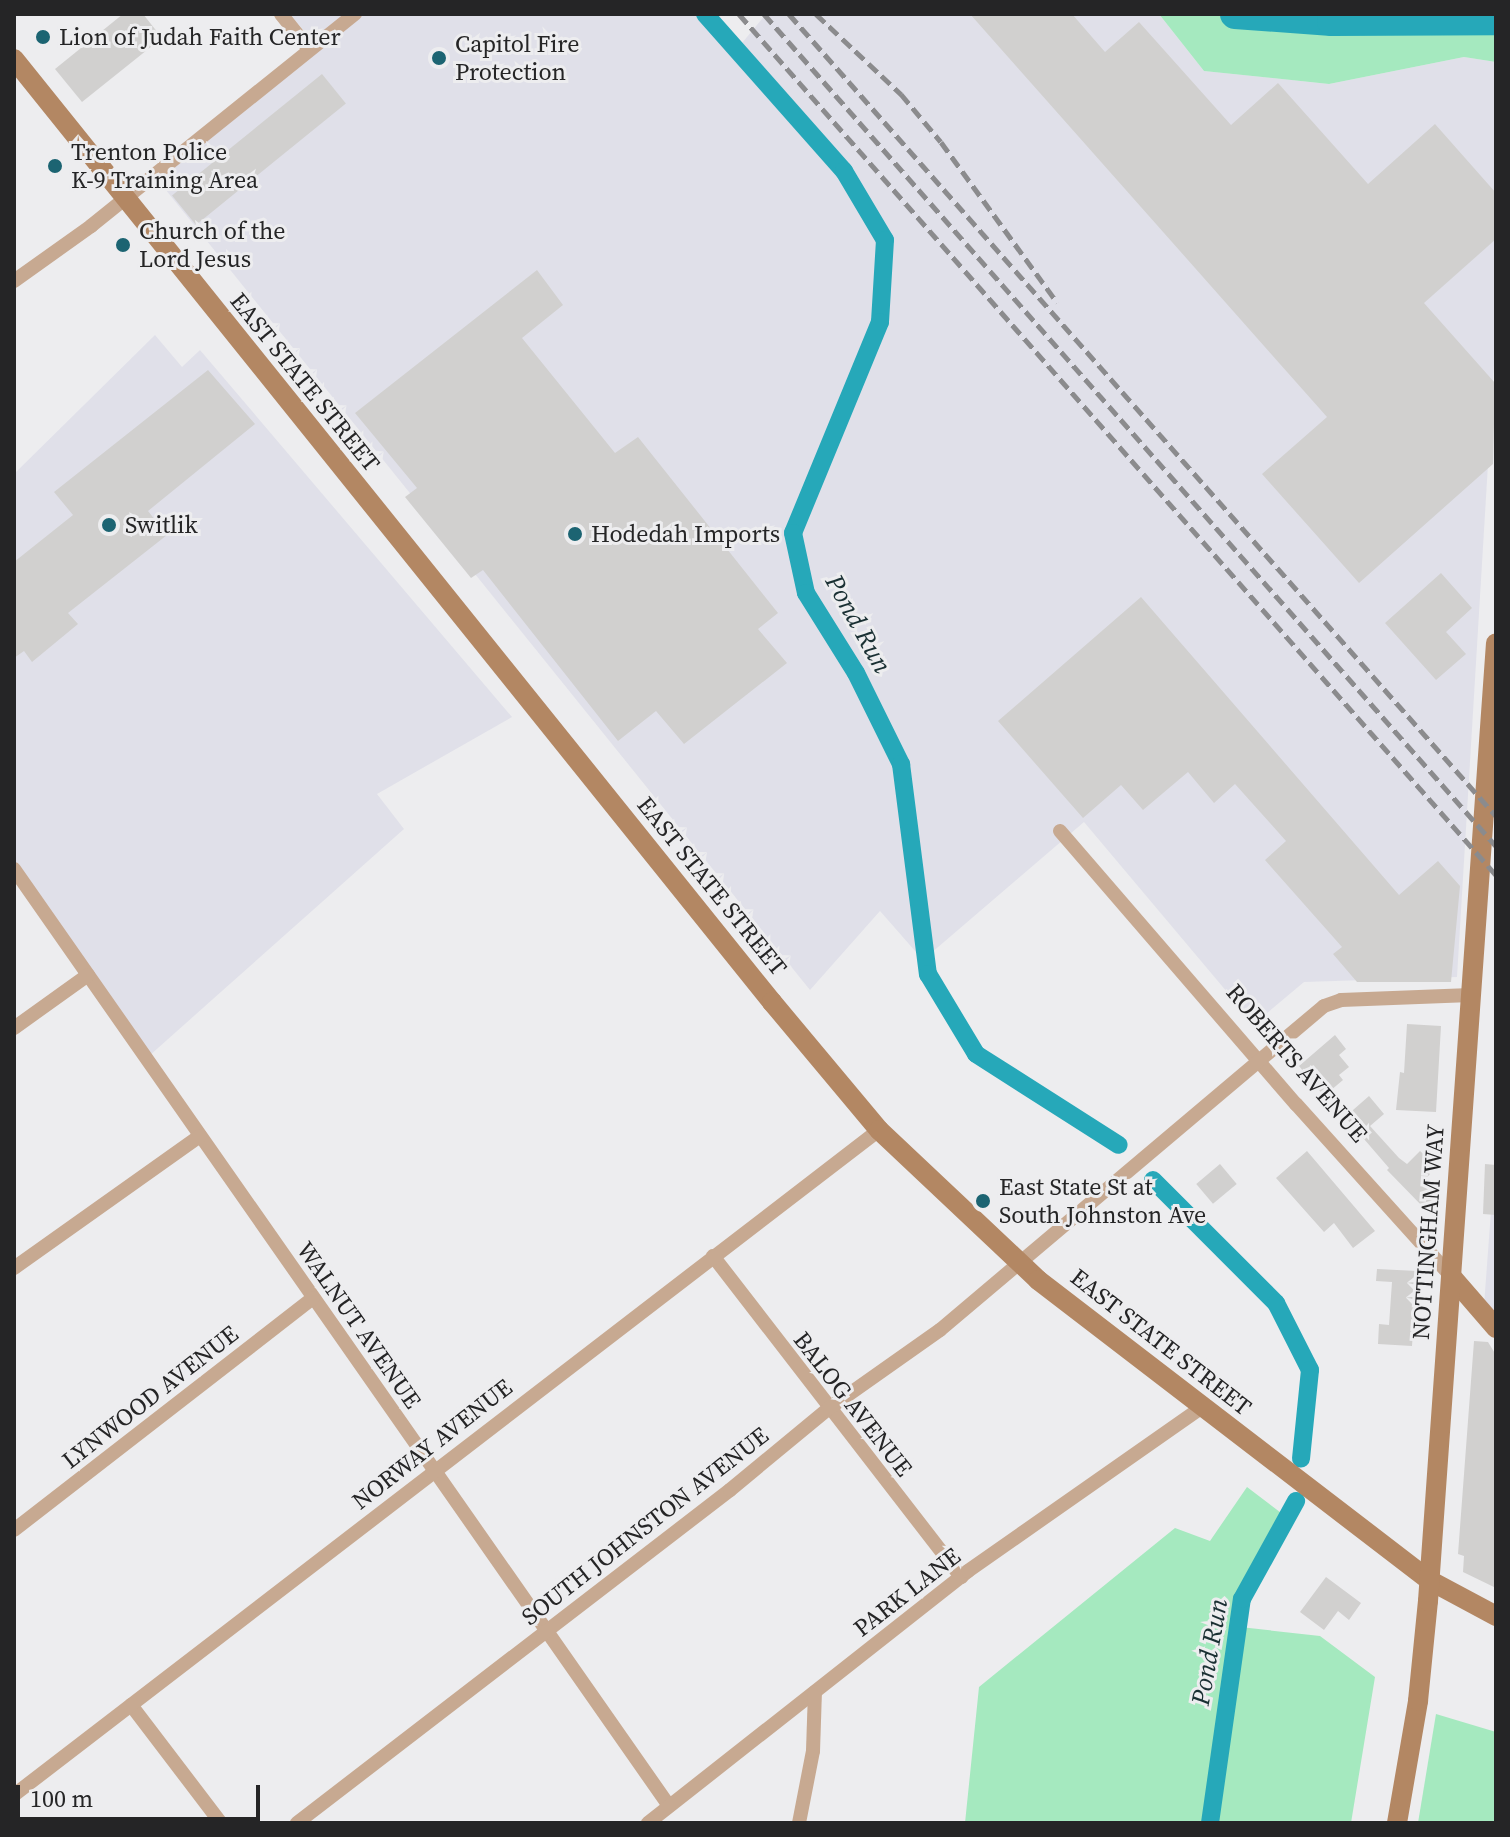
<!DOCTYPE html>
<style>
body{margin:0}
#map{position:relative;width:1510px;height:1837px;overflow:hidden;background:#ededef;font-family:"Source Serif 4",serif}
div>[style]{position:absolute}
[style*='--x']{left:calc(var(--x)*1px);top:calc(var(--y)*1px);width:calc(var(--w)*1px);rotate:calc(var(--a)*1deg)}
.built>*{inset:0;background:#e0e0e9}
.green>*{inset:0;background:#a5e9bf}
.canal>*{height:18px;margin:-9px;padding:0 9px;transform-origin:9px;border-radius:9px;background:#26a8b9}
.river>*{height:30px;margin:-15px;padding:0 15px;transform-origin:15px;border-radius:15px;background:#26a8b9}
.building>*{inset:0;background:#d1d0cf;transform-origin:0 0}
.street>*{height:14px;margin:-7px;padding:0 7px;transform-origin:7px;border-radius:7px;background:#c7a991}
.secondary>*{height:20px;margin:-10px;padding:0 10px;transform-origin:10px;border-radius:10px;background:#b38763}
.rail>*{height:5px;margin-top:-2.5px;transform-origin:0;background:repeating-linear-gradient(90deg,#8b8b8d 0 12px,transparent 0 18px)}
.dots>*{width:22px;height:22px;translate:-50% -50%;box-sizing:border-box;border:4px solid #ededef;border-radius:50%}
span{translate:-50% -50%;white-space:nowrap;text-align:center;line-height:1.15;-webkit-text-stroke:6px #ededef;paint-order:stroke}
.poi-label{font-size:24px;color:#252526}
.left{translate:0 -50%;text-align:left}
.street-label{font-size:24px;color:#252526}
.water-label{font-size:26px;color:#1a3033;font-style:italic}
.frame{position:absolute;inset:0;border:16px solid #252526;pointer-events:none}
.scale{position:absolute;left:16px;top:1785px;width:244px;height:36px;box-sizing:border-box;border:4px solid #252526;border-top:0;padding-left:10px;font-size:24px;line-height:28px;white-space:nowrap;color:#252526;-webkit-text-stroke:6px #ededef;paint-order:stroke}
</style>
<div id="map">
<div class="built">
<i style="clip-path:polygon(290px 14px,709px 14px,737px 49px,766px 14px,1159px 14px,1204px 71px,1329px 84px,1464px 57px,1496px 62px,1496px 332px,1457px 977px,1304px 982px,1254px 1024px,1084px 822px,923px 960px,880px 911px,810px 990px,153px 174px,313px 42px)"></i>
<i style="clip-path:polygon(155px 335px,182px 367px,200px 350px,512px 717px,377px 794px,404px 829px,149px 1056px,14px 865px,14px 474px)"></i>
<i style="clip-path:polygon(1496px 1144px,1496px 1320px,1484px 1306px)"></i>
</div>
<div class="green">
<i style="clip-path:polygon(1159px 14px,1496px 14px,1496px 62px,1464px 57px,1329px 84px,1204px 71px)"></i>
<i style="clip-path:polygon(1247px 1487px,1289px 1519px,1231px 1626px,1320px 1636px,1375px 1677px,1351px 1823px,965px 1823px,979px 1687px,1175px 1528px,1210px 1541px)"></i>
<i style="clip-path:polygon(1436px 1714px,1496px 1732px,1496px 1823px,1418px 1823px)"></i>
</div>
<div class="canal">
<i style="--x:705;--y:14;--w:210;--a:48.5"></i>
<i style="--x:844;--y:171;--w:80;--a:59.3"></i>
<i style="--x:885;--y:240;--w:82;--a:93.5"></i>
<i style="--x:880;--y:322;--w:228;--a:112.4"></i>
<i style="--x:793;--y:533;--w:61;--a:77.8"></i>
<i style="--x:806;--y:593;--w:94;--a:58"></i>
<i style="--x:856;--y:673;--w:102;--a:63.7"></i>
<i style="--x:901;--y:764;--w:212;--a:82.7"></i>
<i style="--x:928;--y:974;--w:93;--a:59"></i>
<i style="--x:976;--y:1054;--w:169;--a:32.5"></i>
<i style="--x:1153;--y:1180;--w:174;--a:45"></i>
<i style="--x:1276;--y:1303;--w:75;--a:63.1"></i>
<i style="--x:1310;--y:1370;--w:89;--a:95.8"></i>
<i style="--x:1210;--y:1823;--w:226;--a:-81.9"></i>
<i style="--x:1242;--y:1599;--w:112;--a:-61.1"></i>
</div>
<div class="river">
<i style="--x:1235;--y:14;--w:97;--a:4.1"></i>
<i style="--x:1332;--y:21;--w:164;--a:-0.3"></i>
</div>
<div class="building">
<i style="clip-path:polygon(123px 14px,143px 14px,162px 38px,82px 102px,55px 69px)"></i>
<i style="clip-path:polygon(970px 14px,1072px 14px,1105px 52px,1139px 22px,1231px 125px,1278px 83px,1368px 184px,1435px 124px,1496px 193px,1496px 239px,1424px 303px,1495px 383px,1493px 464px,1359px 583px,1262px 474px,1327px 417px)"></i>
<i style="left:322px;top:74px;width:38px;height:193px;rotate:51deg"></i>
<i style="clip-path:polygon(537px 270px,563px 305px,522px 338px,615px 453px,638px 437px,778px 613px,758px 629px,787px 663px,684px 744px,656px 711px,618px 741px,483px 570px,471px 578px,405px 497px,417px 488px,355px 413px)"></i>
<i style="clip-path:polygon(208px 370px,255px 424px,148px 511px,167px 535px,68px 613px,78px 624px,32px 662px,24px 651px,14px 658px,14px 562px,73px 515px,54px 492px)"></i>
<i style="clip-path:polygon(1441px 573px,1472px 608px,1446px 632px,1466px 654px,1436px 680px,1385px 623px)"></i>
<i style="clip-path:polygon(1141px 597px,1399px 895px,1438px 861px,1460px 886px,1451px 982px,1357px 982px,1333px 954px,1342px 947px,1265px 860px,1286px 841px,1235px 784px,1214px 803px,1188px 772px,1143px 810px,1121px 785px,1083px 818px,998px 721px)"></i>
<i style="clip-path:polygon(1407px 1024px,1441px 1026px,1436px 1112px,1396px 1110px,1400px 1072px,1404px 1073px)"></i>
<i style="clip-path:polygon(1335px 1035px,1346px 1049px,1339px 1055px,1349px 1067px,1339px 1075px,1343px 1080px,1324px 1096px,1299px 1066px)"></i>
<i style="clip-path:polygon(1369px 1096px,1384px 1114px,1370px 1126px,1399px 1158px,1407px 1164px,1420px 1151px,1429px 1159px,1422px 1167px,1430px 1174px,1422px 1183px,1435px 1197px,1424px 1208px,1387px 1170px,1389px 1168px,1345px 1117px)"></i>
<i style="clip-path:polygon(1307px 1151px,1375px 1231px,1353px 1248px,1334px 1223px,1324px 1232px,1276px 1178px)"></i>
<i style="left:1220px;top:1164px;width:26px;height:31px;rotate:50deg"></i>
<i style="clip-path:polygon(1485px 1164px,1496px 1165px,1496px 1215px,1483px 1214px)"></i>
<i style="clip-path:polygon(1377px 1269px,1417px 1271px,1412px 1346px,1378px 1344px,1379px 1324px,1389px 1325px,1392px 1282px,1376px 1281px)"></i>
<i style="clip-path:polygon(1474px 1341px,1488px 1342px,1496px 1355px,1496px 1588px,1463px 1572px,1464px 1556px,1458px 1554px)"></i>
<i style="clip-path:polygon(1326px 1577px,1361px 1603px,1349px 1620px,1338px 1611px,1324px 1630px,1300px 1612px)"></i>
</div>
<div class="street">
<i style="--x:281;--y:14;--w:45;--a:51.3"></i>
<i style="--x:14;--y:281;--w:95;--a:-35.5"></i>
<i style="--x:91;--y:226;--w:339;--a:-38.8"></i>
<i style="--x:1060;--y:831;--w:361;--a:49.2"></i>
<i style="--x:1296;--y:1104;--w:232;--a:48"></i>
<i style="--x:14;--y:869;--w:1143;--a:55.04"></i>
<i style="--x:14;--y:1028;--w:91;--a:-35.6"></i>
<i style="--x:713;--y:1256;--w:406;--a:52.3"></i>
<i style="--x:14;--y:1268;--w:228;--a:-35.4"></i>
<i style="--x:14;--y:1530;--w:378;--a:-37.8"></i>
<i style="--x:131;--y:1705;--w:148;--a:52.7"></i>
<i style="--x:14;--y:1795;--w:1091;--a:-37.55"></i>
<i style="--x:297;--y:1823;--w:546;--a:-37.56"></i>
<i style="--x:730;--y:1490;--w:127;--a:-39.6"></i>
<i style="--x:828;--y:1409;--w:137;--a:-35.2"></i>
<i style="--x:940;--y:1330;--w:502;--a:-40.16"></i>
<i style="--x:1324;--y:1006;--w:18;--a:-19"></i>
<i style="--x:1341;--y:1000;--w:130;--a:-2.2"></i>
<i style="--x:648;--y:1823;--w:407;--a:-38.2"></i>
<i style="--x:968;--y:1571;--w:286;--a:-35"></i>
<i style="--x:799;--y:1823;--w:73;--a:-79"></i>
<i style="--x:813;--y:1751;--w:59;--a:-88.1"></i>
</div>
<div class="secondary">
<i style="--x:14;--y:59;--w:1210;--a:51.21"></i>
<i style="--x:772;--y:1002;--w:167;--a:50.1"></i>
<i style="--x:879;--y:1130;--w:219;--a:43.3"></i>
<i style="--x:1038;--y:1280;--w:493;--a:37.5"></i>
<i style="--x:1429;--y:1580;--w:76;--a:28.2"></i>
<i style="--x:1451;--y:1276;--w:69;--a:49.1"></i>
<i style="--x:1397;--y:1823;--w:124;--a:-80.2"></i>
<i style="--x:1418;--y:1701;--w:100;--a:-84.3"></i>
<i style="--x:1428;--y:1601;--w:960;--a:-85.94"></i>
</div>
<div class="rail">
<i style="--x:739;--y:14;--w:1146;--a:48.68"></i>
<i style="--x:764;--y:14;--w:1108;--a:48.66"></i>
<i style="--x:789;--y:14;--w:1069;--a:48.6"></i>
<i style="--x:816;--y:14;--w:117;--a:43.3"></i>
<i style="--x:901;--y:94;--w:62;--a:50.2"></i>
<i style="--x:941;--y:142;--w:198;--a:54.1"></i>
</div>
<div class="dots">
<i style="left:43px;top:37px;background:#1c6472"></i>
<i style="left:439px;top:58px;background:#1c6472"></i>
<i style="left:55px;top:166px;background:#1c6472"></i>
<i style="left:123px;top:245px;background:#1c6472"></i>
<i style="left:109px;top:525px;background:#1c6472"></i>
<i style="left:575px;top:534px;background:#1c6472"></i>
<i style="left:983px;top:1201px;background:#1c6472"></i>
</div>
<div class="poi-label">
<span class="left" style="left:59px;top:37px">Lion of Judah Faith Center</span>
<span class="left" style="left:455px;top:58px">Capitol Fire<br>Protection</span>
<span class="left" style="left:71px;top:166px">Trenton Police<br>K-9 Training Area</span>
<span class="left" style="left:139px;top:245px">Church of the<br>Lord Jesus</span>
<span class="left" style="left:125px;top:525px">Switlik</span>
<span class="left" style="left:591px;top:534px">Hodedah Imports</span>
<span class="left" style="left:999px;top:1201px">East State St at<br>South Johnston Ave</span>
</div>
<div class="street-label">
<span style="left:305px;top:382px;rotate:51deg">EAST STATE STREET</span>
<span style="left:712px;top:886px;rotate:51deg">EAST STATE STREET</span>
<span style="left:1297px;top:1063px;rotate:49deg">ROBERTS AVENUE</span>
<span style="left:1428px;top:1232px;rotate:-86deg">NOTTINGHAM WAY</span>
<span style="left:359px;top:1325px;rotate:55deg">WALNUT AVENUE</span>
<span style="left:1161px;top:1342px;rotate:38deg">EAST STATE STREET</span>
<span style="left:150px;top:1397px;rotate:-38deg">LYNWOOD AVENUE</span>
<span style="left:853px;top:1404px;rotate:52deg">BALOG AVENUE</span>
<span style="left:432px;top:1444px;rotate:-38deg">NORWAY AVENUE</span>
<span style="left:645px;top:1526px;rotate:-38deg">SOUTH JOHNSTON AVENUE</span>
<span style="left:907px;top:1592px;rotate:-38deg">PARK LANE</span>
</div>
<div class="water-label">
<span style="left:858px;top:624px;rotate:61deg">Pond Run</span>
<span style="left:1210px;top:1652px;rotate:-80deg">Pond Run</span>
</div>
<div class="frame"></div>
<div class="scale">100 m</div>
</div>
